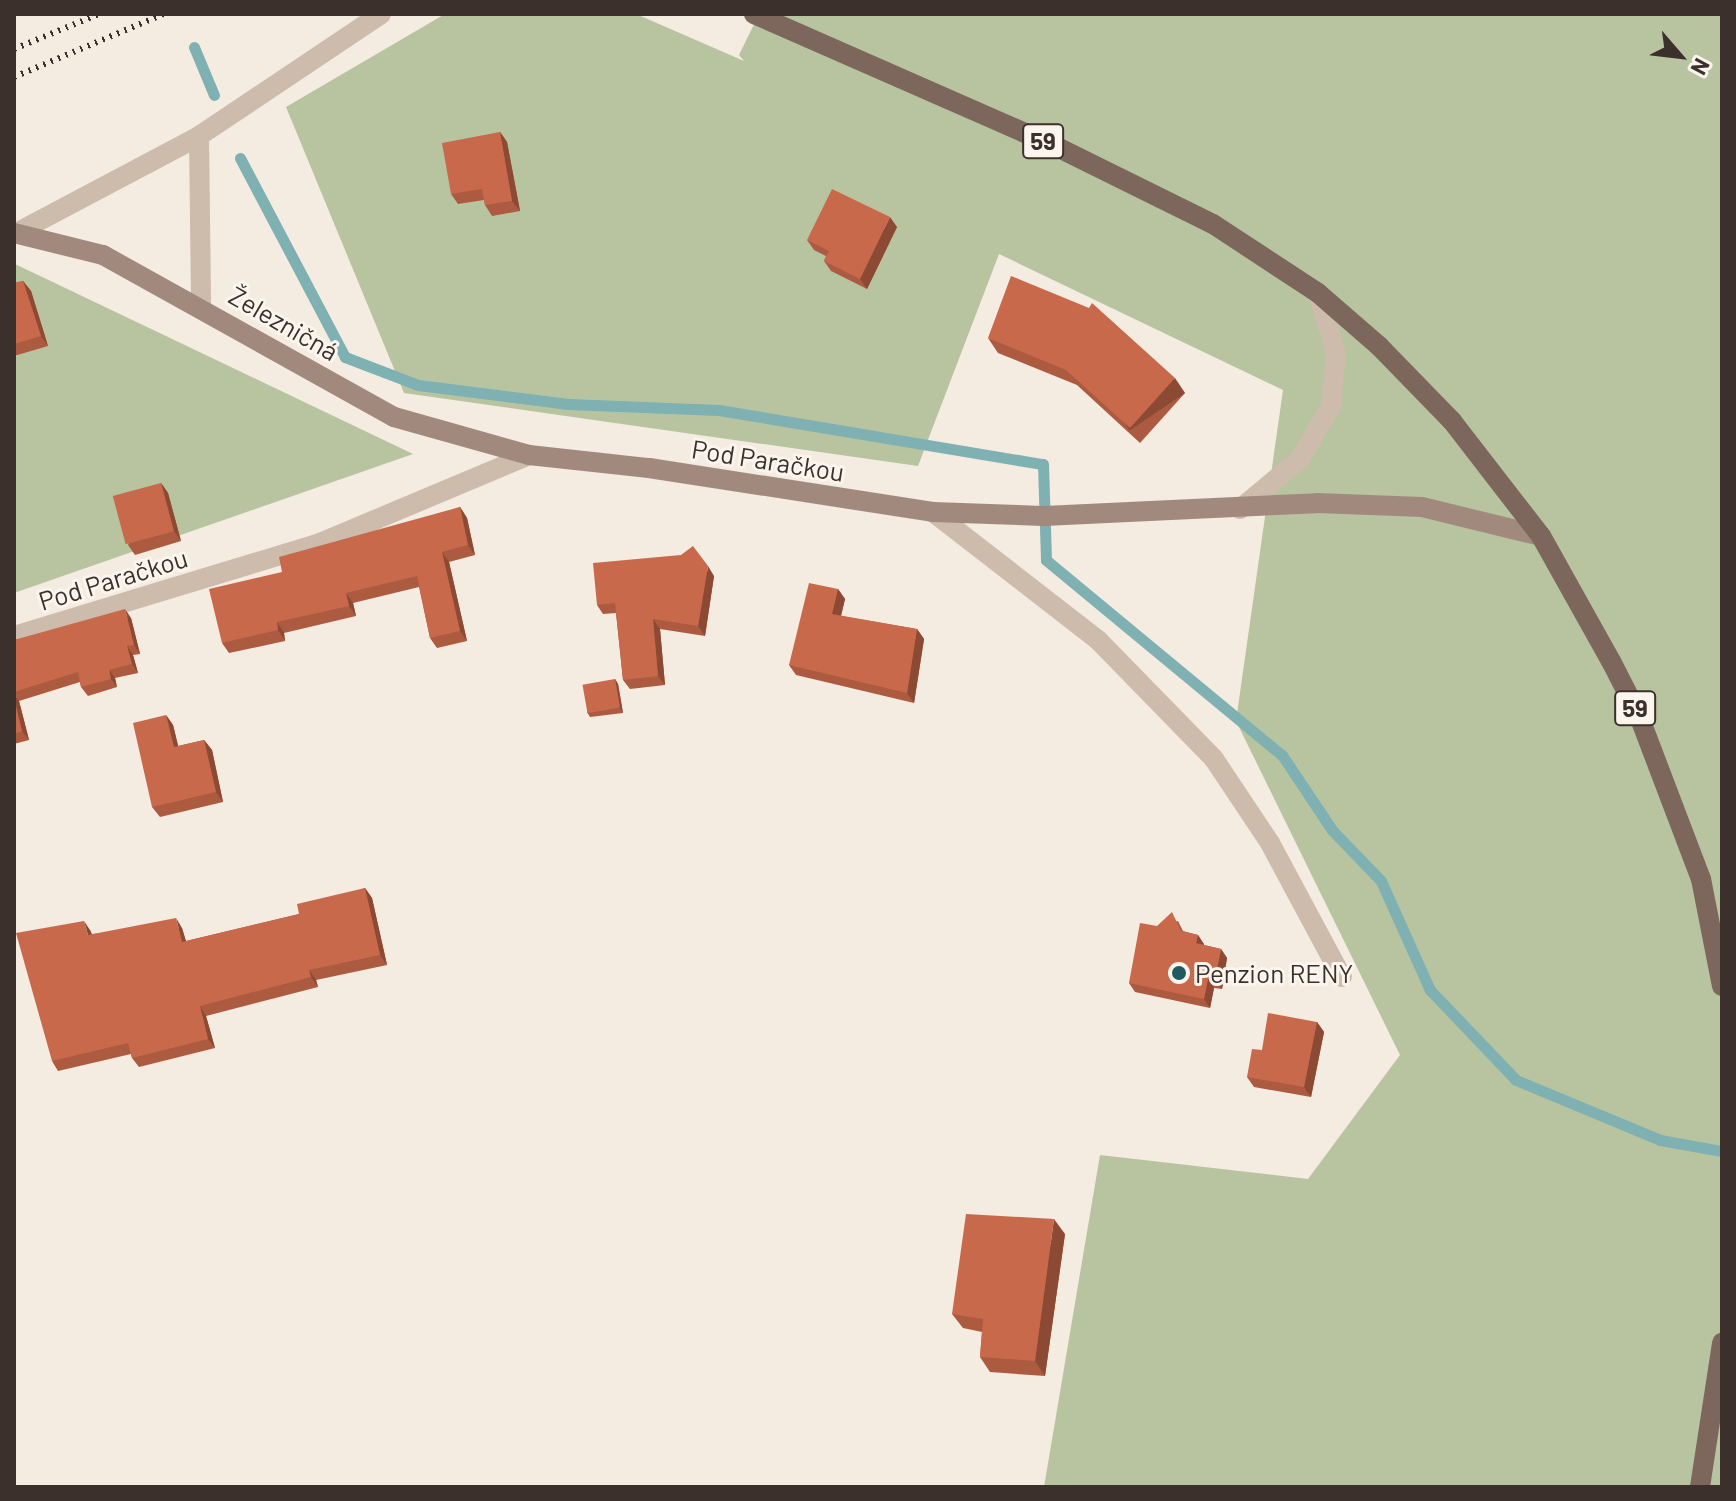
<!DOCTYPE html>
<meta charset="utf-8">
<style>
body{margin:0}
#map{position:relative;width:1736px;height:1501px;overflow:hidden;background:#f4ebe1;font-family:Barlow,sans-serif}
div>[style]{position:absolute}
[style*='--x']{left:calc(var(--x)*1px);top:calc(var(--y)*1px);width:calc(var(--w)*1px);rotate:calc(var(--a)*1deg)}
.green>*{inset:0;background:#b8c4a0}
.stream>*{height:11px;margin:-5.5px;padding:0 5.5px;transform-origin:5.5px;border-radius:5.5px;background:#7fb0b2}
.street>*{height:20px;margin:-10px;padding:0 10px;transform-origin:10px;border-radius:10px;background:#cdbbac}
.secondary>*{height:20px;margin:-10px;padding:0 10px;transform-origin:10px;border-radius:10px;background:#a18a7d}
.primary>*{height:20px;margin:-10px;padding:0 10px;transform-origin:10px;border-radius:10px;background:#7d675c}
.rail>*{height:6px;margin-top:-3px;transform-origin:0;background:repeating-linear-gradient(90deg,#3b302b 0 2px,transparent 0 8px)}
.wall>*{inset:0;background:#ac5a40}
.shaded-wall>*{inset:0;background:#8c4a34;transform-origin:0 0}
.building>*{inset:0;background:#c8694b;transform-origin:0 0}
.dots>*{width:22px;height:22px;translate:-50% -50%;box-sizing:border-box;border:4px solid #fbf5ee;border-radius:50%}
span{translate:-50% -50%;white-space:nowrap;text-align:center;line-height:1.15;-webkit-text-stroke:6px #fbf5ee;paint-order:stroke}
.shield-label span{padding:2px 6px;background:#fbf5ee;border:2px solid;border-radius:6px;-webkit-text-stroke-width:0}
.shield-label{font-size:24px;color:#3b302b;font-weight:700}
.street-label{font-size:26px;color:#3b302b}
.poi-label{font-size:26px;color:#3b302b}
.left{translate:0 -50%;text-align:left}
.frame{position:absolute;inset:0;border:16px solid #3b302b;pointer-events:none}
.north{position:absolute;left:1640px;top:16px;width:80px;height:80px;-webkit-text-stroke:6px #fbf5ee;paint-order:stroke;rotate:118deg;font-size:22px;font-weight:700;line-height:32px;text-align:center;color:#3b302b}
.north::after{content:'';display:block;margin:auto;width:28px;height:36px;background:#3b302b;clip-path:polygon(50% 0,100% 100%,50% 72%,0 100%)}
</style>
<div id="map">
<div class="green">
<i style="clip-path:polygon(445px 14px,636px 14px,744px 61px,739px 55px,759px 14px,1722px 14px,1722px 1487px,1044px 1487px,1100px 1155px,1308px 1179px,1400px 1055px,1236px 721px,1283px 390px,999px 254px,918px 466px,404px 393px,286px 107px)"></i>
<i style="clip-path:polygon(14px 264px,15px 264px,413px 454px,14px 593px)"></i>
</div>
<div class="stream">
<i style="--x:194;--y:47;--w:52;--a:67.4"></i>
<i style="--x:240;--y:158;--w:225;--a:62.2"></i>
<i style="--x:345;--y:357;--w:78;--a:21"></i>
<i style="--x:418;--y:385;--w:151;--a:7.2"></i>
<i style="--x:568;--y:404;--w:151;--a:2.3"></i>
<i style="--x:719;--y:410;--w:328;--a:9.5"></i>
<i style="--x:1043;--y:464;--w:96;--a:88.2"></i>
<i style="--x:1046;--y:560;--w:306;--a:39.6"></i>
<i style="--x:1282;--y:755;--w:90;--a:56.3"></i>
<i style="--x:1332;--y:830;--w:71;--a:46.1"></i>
<i style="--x:1381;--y:881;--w:120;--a:65.8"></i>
<i style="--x:1430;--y:990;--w:124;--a:46.3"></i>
<i style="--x:1516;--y:1080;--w:156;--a:22.6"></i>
<i style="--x:1660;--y:1140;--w:63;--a:10.1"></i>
</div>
<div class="street">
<i style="--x:199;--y:136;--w:169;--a:89.3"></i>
<i style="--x:18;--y:232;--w:205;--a:-27.9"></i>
<i style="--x:199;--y:136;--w:219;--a:-33.8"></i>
<i style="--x:1240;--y:509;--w:78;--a:-39.8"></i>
<i style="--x:1300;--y:459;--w:61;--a:-59.7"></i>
<i style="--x:1331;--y:406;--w:52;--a:-84.5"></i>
<i style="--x:1336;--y:354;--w:64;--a:-106.4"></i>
<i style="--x:933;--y:512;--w:209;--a:37.8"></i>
<i style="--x:1098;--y:640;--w:166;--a:45.7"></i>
<i style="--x:1214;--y:759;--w:101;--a:56.3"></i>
<i style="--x:1270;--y:843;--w:152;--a:61.8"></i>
<i style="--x:14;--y:636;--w:320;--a:-16.9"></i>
<i style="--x:320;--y:543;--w:227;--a:-22.8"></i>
</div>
<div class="secondary">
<i style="--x:14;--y:233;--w:92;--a:13.9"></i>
<i style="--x:103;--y:255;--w:333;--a:29.1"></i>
<i style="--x:394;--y:417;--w:140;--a:15.7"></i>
<i style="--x:529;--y:455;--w:121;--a:6.2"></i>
<i style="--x:649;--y:468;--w:287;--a:8.8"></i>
<i style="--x:933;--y:512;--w:111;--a:2.1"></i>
<i style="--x:1044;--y:516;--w:273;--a:-2.7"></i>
<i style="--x:1317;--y:503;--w:105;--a:2.2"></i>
<i style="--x:1422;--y:507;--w:122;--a:13.7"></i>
</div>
<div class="primary">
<i style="--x:754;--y:14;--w:329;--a:23.7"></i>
<i style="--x:1055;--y:146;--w:176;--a:26.3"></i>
<i style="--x:1213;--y:224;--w:126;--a:33.3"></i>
<i style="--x:1318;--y:293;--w:81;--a:41"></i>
<i style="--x:1379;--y:346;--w:105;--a:45.8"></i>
<i style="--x:1452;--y:421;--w:145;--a:52.3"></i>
<i style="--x:1541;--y:536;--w:143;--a:60.8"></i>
<i style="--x:1611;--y:661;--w:62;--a:63"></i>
<i style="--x:1639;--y:716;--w:174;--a:69.2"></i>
<i style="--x:1701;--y:879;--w:109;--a:78.9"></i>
<i style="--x:1700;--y:1487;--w:146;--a:-81.3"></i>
</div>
<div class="rail">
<i style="--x:14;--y:49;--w:92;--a:-22.4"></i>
<i style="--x:14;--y:77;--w:163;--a:-22.8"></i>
</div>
<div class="wall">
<i style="clip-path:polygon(500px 132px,507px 142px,520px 211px,492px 216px,485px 205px,484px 200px,458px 204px,451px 194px)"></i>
<i style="clip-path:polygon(897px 227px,867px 289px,831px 271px,824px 261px,826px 256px,814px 250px,807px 240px)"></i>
<i style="clip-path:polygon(23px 281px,31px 291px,48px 346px,14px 356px,14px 283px)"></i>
<i style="clip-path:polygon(988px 338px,1185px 393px,1140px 443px,1077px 385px,998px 353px)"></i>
<i style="clip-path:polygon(161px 483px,168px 493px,181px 541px,135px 555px,128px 545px)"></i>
<i style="clip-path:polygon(460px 507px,467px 518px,475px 555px,449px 562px,467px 641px,437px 648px,430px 638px,419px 587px,353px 603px,356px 616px,284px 633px,285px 641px,229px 653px,222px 643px,282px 572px)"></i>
<i style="clip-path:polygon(681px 555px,714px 576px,705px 636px,660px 629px,665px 685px,630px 689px,623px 680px,616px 613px,603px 614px,597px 605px)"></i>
<i style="clip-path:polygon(838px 589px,845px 599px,841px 616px,917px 629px,924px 639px,914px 703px,796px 675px,789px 665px)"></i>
<i style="clip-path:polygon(131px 618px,140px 654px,133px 655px,138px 673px,115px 678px,117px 687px,88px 696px,81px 687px,80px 682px,19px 701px,29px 740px,14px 744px,14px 640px)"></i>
<i style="clip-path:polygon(615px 679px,618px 684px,623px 713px,590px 717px,587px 712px)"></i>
<i style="clip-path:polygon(166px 715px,173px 725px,178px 746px,204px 740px,212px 750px,223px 802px,160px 817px,152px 807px)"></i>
<i style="clip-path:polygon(365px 888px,372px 898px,387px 965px,316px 980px,318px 987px,206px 1016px,215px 1048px,139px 1067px,132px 1058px,131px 1054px,58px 1071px,52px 1061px,90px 930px,92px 934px,182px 928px,186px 941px,299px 914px)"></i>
<i style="clip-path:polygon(1178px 921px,1183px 931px,1198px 935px,1204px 945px,1221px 949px,1227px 958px,1222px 989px,1214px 988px,1210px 1008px,1135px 992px,1129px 983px,1157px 926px)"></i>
<i style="clip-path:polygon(1317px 1022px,1324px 1032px,1311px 1097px,1254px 1087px,1247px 1077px,1262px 1050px)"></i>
<i style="clip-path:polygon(1065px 1234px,1045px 1376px,990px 1372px,980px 1357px,982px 1332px,963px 1328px,952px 1314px)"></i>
</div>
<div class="shaded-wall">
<i style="clip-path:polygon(500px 132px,507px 142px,520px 211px,512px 201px)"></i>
<i style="clip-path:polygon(890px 217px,897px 227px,867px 289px,860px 279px)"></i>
<i style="clip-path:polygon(23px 281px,31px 291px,48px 346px,41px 336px)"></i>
<i style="left:1175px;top:378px;width:18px;height:67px;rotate:56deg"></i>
<i style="clip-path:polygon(161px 483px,168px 493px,181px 541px,174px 531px)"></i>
<i style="clip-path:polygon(460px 507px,467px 518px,475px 555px,468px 545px)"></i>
<i style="clip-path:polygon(442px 552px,449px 562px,467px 641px,460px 631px)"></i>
<i style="clip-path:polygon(708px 566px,714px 576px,705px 636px,698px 626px)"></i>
<i style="clip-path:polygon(838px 589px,845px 599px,839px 624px,832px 614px)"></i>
<i style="clip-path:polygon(346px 593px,353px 603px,356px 616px,349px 606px)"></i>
<i style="clip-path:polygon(125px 609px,131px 618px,140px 654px,134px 645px)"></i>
<i style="clip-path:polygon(653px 619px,660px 629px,665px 685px,658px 676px)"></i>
<i style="clip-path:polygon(277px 622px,284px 633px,285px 641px,278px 630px)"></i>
<i style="clip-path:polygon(917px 629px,924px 639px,914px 703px,907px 693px)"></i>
<i style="clip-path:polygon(127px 646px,133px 655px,138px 673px,132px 664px)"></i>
<i style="clip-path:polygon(109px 670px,115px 678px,117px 687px,111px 679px)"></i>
<i style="clip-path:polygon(615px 679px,618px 684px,623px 713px,620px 708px)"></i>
<i style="clip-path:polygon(14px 695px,19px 701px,29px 740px,22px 731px)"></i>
<i style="clip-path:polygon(166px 715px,173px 725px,181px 757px,174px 747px)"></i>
<i style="clip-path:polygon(204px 740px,212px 750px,223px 802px,216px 792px)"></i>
<i style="clip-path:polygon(365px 888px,372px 898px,387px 965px,380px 955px)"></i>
<i style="clip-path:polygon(176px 918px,182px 928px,189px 952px,182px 942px)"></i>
<i style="clip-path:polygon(84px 921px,90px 930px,95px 945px,88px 935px)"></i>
<i style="clip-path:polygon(1198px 935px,1204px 944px,1202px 952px,1196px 943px)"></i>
<i style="clip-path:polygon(1221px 949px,1227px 958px,1222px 989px,1215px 980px)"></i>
<i style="clip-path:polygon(309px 970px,316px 980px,318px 987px,311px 977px)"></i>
<i style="clip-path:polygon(1208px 979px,1214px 988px,1210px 1008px,1204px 999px)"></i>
<i style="clip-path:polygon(200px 1006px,206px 1016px,215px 1048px,208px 1039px)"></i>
<i style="clip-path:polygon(1317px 1022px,1324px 1032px,1311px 1097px,1304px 1087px)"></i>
<i style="clip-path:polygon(1054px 1219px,1065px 1234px,1045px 1376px,1035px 1361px)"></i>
</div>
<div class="building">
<i style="clip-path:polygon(500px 132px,512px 201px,485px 205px,482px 189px,451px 194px,442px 143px)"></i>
<i style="clip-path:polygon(832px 189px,890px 217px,860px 279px,824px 261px,829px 251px,807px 240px)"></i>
<i style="clip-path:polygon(1011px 276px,1089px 308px,1092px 303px,1175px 378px,1130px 428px,1066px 370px,988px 338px)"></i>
<i style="clip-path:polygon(23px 281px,41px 336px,14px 344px,14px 283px)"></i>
<i style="left:161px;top:483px;width:50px;height:50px;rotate:75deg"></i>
<i style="clip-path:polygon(460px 507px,468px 545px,442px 552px,460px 631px,430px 638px,417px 576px,346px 593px,349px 606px,277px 622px,278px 630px,222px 643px,209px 589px,282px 572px,279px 557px)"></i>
<i style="clip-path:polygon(693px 546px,708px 566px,698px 626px,653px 619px,658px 676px,623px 680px,615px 603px,597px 605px,593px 563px,681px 555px)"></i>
<i style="clip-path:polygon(809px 583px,838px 589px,832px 614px,917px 629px,907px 693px,789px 665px)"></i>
<i style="clip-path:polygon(125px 609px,134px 645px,127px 646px,132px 664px,109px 670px,111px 679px,81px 687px,78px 672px,14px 692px,14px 640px)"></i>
<i style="left:615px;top:679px;width:29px;height:33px;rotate:80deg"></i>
<i style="clip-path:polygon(14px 699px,22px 731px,14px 734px)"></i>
<i style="clip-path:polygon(166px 715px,174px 747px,204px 740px,216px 792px,152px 807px,133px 723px)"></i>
<i style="clip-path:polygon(365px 888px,380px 955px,309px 970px,311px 977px,200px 1006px,208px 1039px,132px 1058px,128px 1043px,52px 1061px,16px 933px,84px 921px,88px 935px,176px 918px,182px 942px,299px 914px,297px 904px)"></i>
<i style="clip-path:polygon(1172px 912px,1181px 931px,1198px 935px,1196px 943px,1221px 949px,1215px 980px,1208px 979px,1204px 999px,1129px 983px,1140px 923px,1157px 926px)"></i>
<i style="clip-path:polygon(1268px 1013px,1317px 1022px,1304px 1087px,1247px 1077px,1252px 1049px,1262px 1050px)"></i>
<i style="clip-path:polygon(966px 1214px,1054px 1219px,1035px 1361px,980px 1357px,983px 1319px,952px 1314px)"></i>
</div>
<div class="dots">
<i style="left:1179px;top:973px;background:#1f5a5e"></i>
</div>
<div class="shield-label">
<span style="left:1043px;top:141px">59</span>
<span style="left:1635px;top:708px">59</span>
</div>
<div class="street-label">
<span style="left:284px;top:323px;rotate:30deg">Železničná</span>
<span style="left:768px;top:460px;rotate:9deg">Pod Paračkou</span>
<span style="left:113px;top:579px;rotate:-17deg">Pod Paračkou</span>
</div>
<div class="poi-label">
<span class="left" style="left:1195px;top:973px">Penzion RENY</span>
</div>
<div class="frame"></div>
<div class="north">N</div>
</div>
